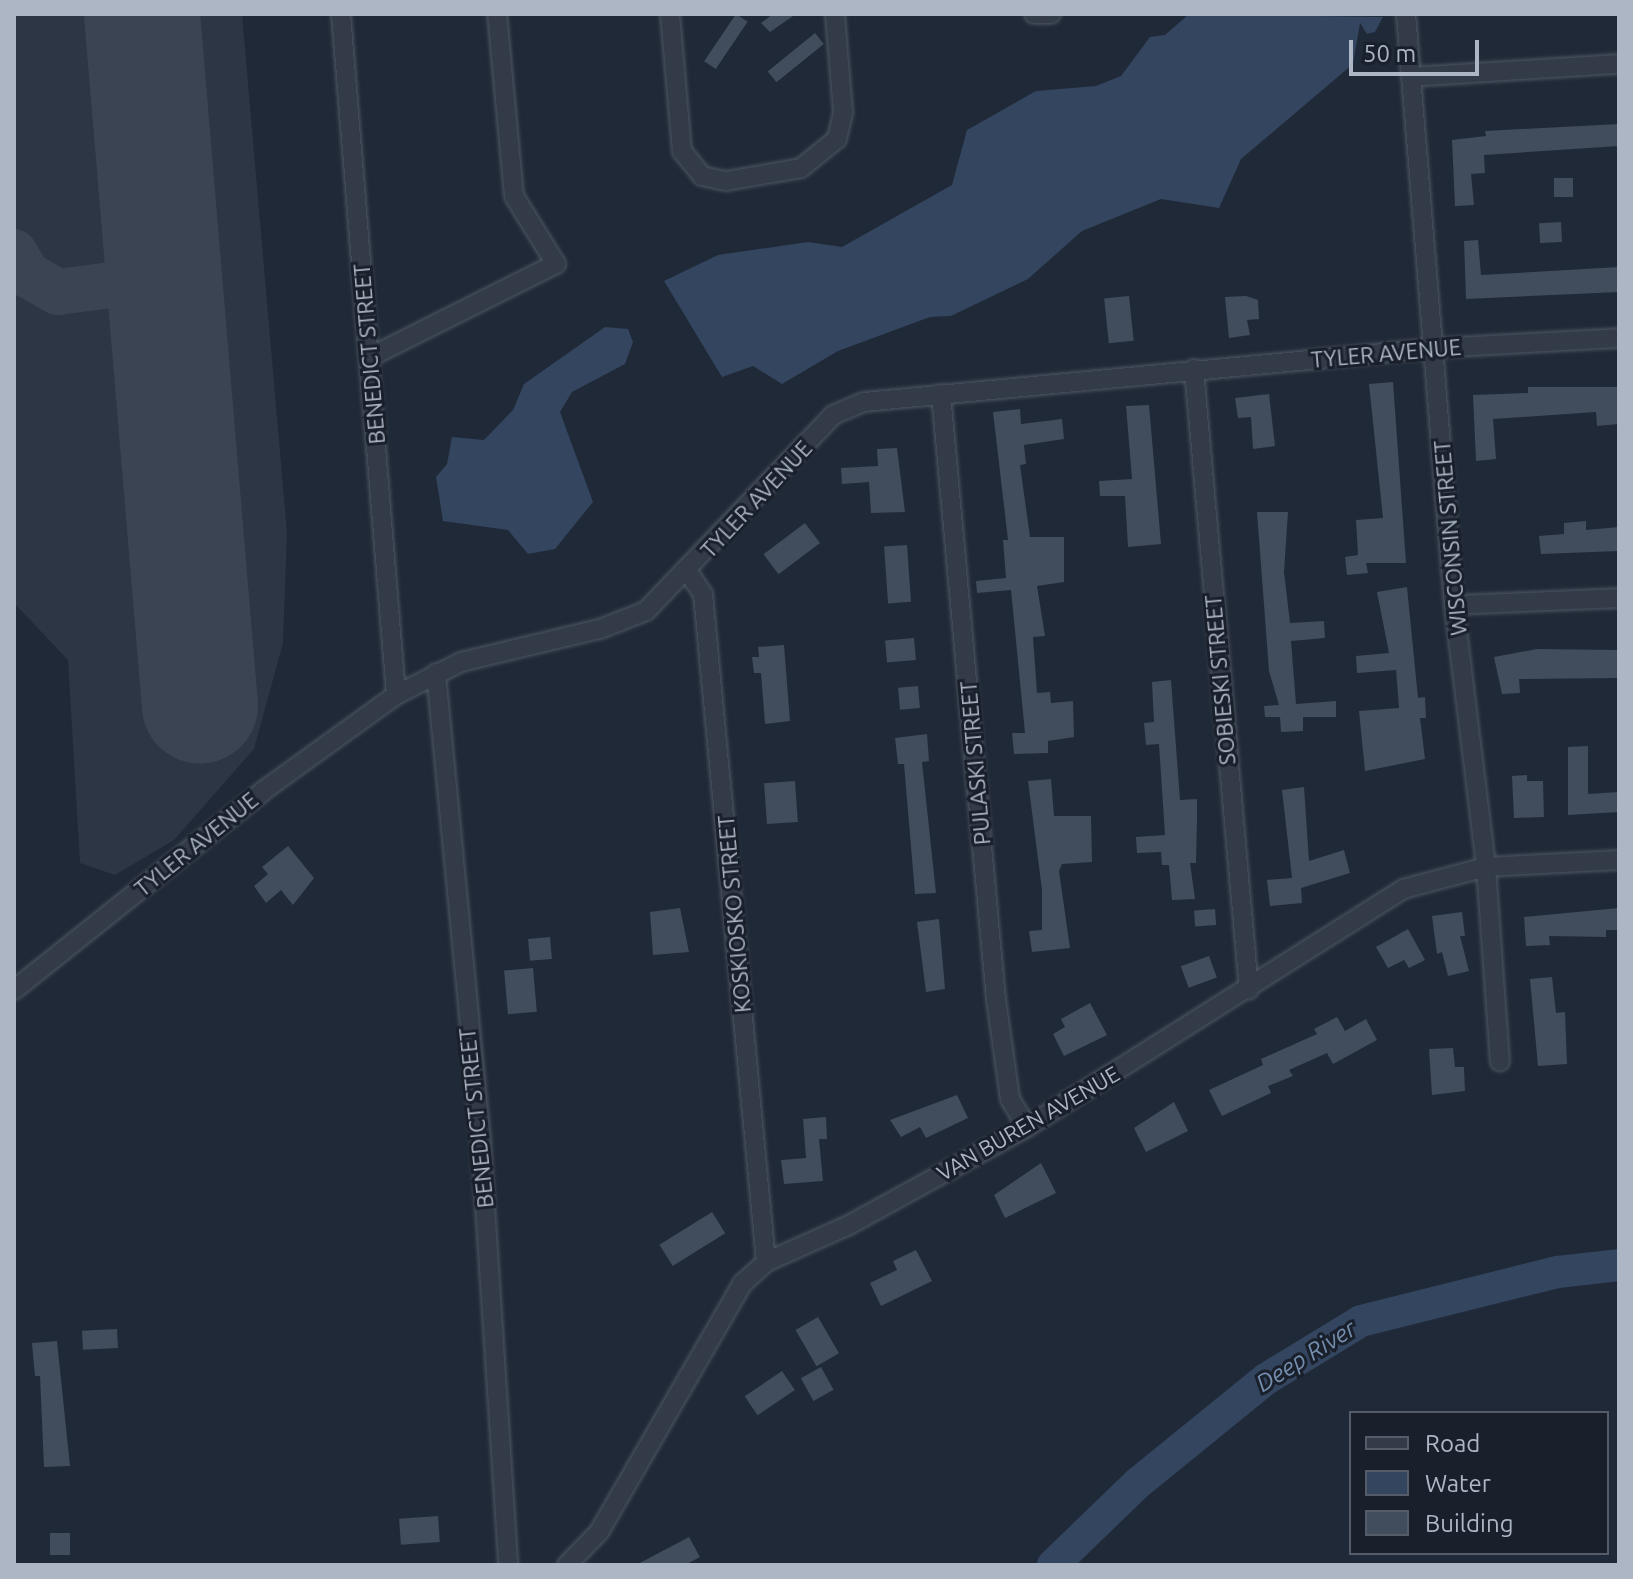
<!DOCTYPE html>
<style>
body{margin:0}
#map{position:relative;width:1633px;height:1579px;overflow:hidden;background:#202937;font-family:Ubuntu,sans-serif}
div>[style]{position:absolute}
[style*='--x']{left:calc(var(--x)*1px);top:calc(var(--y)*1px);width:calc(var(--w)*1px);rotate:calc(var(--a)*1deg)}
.airport>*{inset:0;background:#2d3644}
.water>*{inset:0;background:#33455f}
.river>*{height:32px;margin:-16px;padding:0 16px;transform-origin:16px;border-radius:16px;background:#33455f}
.taxiway>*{height:46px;margin:-23px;padding:0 23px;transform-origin:23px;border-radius:23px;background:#3a4453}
.runway>*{height:116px;margin:-58px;padding:0 58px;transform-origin:58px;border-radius:58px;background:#3a4453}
.building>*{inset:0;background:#414c5c;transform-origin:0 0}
.roads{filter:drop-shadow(0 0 2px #4e5663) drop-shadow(0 0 2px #4e5663)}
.minor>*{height:18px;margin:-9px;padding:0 9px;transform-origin:9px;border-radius:9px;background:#333b48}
span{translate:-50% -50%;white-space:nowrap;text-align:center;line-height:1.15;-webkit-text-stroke:6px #19202c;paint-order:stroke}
.street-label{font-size:22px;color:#adb6c5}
.water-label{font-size:24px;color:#748dad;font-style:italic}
.frame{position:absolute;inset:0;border:16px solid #adb6c5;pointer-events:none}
.legend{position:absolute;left:1349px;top:1411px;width:260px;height:144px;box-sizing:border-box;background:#19202c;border:2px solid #545c69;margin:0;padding:10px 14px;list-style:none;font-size:24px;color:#adb6c5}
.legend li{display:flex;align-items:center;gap:16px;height:40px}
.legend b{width:40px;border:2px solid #545c69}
.scale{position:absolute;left:1349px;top:40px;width:130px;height:36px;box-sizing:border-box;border:4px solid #adb6c5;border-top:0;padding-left:10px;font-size:24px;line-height:28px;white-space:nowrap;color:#adb6c5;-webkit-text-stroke:6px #19202c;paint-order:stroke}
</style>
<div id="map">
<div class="airport">
<i style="clip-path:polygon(14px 14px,242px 14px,287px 533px,283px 643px,254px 749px,174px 840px,115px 875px,80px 863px,68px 660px,14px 603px)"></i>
</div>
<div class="water">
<i style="clip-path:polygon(1189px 14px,1383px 17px,1375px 32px,1367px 34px,1360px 23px,1353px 64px,1241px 159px,1219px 208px,1161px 199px,1082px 231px,1028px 279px,951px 316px,930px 317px,838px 351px,782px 384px,753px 366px,722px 377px,664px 281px,718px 255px,808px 242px,842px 247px,952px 185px,967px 130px,1036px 91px,1096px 86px,1121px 76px,1150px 37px,1165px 35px)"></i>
<i style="clip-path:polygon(605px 327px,628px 329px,633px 342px,625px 364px,572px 392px,560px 412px,593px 502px,555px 549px,528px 554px,508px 530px,443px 521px,436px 477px,447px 464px,452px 437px,484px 440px,513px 410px,524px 384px)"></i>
</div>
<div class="river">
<i style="--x:1053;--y:1565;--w:118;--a:-44"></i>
<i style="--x:1138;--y:1483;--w:165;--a:-39.1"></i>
<i style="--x:1266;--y:1379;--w:111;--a:-31.4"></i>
<i style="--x:1361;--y:1321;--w:203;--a:-14"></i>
<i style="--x:1558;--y:1272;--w:61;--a:-6.5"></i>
</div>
<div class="taxiway">
<i style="--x:14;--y:252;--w:27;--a:59"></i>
<i style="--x:28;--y:275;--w:34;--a:30"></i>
<i style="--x:58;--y:292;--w:107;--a:-7.5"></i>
</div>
<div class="runway">
<i style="--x:142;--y:14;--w:694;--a:85.21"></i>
</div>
<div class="building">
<i style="left:736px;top:14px;width:14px;height:57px;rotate:34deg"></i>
<i style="clip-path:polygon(773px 14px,796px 14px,770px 32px,761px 23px)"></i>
<i style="left:815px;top:33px;width:14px;height:61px;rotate:51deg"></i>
<i style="clip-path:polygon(1619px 124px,1619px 146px,1484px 155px,1485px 173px,1471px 174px,1474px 205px,1455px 206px,1452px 140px,1486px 136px,1485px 131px)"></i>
<i style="left:1554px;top:178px;width:19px;height:19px"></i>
<i style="left:1561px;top:222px;width:20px;height:22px;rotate:87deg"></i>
<i style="clip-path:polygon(1478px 240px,1481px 275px,1619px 267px,1619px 292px,1466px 299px,1464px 241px)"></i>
<i style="left:1129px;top:296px;width:45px;height:25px;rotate:84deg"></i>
<i style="clip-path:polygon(1246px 296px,1258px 300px,1259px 319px,1247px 320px,1250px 335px,1229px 338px,1225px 297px)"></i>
<i style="clip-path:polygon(1393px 382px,1406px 563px,1366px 563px,1368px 573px,1347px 575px,1345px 557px,1358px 555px,1356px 520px,1383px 518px,1369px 384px)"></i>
<i style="clip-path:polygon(1528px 387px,1619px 387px,1619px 424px,1597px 426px,1596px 412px,1493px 419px,1496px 459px,1476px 461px,1473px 395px,1528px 393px)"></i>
<i style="clip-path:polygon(1269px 394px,1275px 446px,1253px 449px,1251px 417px,1238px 418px,1235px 398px)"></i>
<i style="clip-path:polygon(1149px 405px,1161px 544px,1128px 547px,1125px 496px,1100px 496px,1099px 481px,1132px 479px,1126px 406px)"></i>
<i style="clip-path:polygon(1020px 409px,1021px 424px,1062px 419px,1064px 439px,1024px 445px,1026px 464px,1020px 465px,1030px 537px,1064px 537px,1064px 582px,1037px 586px,1045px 636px,1033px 637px,1037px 693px,1050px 692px,1051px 703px,1073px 701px,1074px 737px,1048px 741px,1048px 753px,1014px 754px,1012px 733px,1025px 733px,1011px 590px,977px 593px,976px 581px,1006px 578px,1003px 540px,1008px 540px,993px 412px)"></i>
<i style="clip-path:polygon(897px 448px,905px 512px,871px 513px,869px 482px,842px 484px,841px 468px,878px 466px,877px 449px)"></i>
<i style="clip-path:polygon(1257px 512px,1288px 512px,1284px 572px,1290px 623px,1324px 621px,1325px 638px,1291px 641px,1296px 704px,1336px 701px,1336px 717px,1303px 717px,1303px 731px,1281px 732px,1280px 717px,1265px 717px,1264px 706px,1279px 705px,1269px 671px)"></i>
<i style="clip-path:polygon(1586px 521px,1586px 530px,1619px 527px,1619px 551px,1541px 554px,1539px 536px,1564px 534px,1564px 523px)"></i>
<i style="left:805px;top:523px;width:25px;height:52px;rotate:53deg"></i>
<i style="left:907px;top:545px;width:57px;height:23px;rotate:86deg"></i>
<i style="clip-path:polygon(1407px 587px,1418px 698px,1425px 697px,1426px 718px,1420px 718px,1425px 759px,1365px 771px,1359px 711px,1399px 708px,1396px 670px,1357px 673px,1356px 656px,1389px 653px,1377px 592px)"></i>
<i style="left:914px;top:638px;width:22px;height:29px;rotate:85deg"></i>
<i style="clip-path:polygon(784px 645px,790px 721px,765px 724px,761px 673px,754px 673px,752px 657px,759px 657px,758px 647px)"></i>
<i style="clip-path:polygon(1537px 649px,1619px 650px,1619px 678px,1519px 679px,1520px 693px,1502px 694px,1494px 657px)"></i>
<i style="clip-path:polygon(1171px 680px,1180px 800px,1197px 799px,1197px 820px,1196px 863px,1190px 863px,1195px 899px,1172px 900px,1169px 865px,1162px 865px,1161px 852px,1137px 853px,1136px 837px,1165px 835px,1159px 744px,1146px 745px,1144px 723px,1154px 722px,1152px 682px)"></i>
<i style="left:918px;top:686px;width:22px;height:20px;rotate:85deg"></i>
<i style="clip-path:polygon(927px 734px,929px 761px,922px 762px,936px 893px,915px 894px,904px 764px,898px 764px,895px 738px)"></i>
<i style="clip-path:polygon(1588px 746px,1588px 794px,1619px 792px,1619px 812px,1568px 815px,1568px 747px)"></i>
<i style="clip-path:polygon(1527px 775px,1527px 781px,1543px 781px,1544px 817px,1514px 818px,1512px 776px)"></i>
<i style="clip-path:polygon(1051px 779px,1054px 816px,1091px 816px,1092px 862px,1062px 864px,1059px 871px,1070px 948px,1032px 952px,1029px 931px,1042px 930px,1042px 890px,1028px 781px)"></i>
<i style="left:795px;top:781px;width:41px;height:31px;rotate:86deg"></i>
<i style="clip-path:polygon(1304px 787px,1309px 861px,1344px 850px,1350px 873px,1301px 888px,1302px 903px,1270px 906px,1267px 880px,1292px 878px,1282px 790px)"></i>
<i style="clip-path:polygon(288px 846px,314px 878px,293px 905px,281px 890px,266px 903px,254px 886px,268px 874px,262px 867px)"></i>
<i style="clip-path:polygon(680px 908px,689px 952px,653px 955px,650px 912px)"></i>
<i style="clip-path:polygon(1619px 908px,1619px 930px,1606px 930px,1606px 937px,1549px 936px,1550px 945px,1526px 946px,1524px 917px)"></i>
<i style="left:1215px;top:909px;width:16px;height:21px;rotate:86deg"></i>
<i style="clip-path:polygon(1462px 912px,1465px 936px,1460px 936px,1469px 971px,1448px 976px,1442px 952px,1437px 954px,1432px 916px)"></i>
<i style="clip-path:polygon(939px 919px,945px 989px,926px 992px,917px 922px)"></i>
<i style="clip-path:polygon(1408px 929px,1425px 960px,1409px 968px,1404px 960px,1388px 968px,1376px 947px)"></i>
<i style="left:550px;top:937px;width:22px;height:22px;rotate:85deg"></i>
<i style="left:1209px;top:956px;width:23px;height:30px;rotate:70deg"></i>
<i style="left:533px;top:968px;width:44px;height:29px;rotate:85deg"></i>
<i style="clip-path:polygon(1552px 977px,1556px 1013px,1565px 1012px,1567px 1064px,1538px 1066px,1530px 979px)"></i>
<i style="clip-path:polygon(1090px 1003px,1107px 1035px,1064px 1056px,1053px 1034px,1065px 1027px,1061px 1019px)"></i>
<i style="clip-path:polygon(1337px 1017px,1345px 1031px,1366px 1019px,1377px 1040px,1333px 1064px,1327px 1053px,1289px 1070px,1293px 1076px,1268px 1086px,1271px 1093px,1222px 1116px,1209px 1090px,1263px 1065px,1261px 1059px,1317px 1034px,1314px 1029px)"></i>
<i style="clip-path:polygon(1453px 1048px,1455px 1067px,1464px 1067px,1465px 1091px,1432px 1095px,1429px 1049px)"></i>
<i style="clip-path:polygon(957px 1095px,968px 1118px,926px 1138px,920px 1127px,901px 1137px,890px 1120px)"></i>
<i style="clip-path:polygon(1174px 1102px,1188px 1131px,1146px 1152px,1134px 1128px)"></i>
<i style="clip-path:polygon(826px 1117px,827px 1139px,819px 1139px,823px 1181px,784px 1184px,781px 1160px,806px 1158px,803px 1119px)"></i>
<i style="clip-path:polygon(1041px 1163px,1056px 1193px,1005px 1218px,994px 1195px)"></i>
<i style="left:712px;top:1212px;width:25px;height:62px;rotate:58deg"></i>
<i style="clip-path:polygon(916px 1250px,932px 1281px,881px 1306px,870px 1283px,897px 1270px,893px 1261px)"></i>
<i style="left:818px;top:1317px;width:42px;height:26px;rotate:60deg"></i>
<i style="left:117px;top:1329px;width:19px;height:35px;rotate:87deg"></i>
<i style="clip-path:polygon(57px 1341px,70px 1466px,44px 1467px,40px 1376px,35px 1376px,32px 1343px)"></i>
<i style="left:821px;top:1367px;width:26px;height:23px;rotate:61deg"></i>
<i style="left:782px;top:1371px;width:23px;height:45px;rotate:56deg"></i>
<i style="left:438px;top:1516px;width:26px;height:39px;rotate:86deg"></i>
<i style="left:70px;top:1533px;width:22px;height:20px;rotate:90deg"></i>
<i style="clip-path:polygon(689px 1537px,700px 1557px,685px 1565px,636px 1565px)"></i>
</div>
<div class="roads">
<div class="minor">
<i style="--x:341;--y:14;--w:683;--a:85.38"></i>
<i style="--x:670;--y:14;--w:138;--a:85"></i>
<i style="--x:682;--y:151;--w:32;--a:51"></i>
<i style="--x:702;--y:176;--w:25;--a:12"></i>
<i style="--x:726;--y:181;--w:76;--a:-9.8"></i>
<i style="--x:801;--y:168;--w:46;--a:-38.9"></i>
<i style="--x:837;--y:139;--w:28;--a:-77"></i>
<i style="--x:843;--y:112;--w:98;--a:-94.7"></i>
<i style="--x:1034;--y:14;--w:17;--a:0"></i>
<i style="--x:1406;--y:14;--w:593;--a:85.36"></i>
<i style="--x:1454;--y:605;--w:264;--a:83"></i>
<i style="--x:1486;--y:867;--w:195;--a:85.9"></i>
<i style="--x:1411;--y:77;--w:208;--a:-3.6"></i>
<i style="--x:370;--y:357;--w:208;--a:-26.6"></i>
<i style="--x:556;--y:264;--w:80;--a:-121.7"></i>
<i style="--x:514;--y:196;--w:183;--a:-95.3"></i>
<i style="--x:1194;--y:369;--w:623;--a:84.94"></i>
<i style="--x:941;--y:394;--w:607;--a:84.81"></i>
<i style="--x:996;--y:999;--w:101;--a:82"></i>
<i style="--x:1010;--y:1099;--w:33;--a:59"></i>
<i style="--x:688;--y:572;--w:27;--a:56"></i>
<i style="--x:703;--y:594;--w:671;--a:84.61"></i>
<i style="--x:1454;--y:605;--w:165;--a:-2.4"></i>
<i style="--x:436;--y:673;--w:472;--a:84.5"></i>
<i style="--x:481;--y:1143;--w:423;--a:86.3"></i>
<i style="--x:14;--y:990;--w:319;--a:-38.6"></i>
<i style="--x:263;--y:791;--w:164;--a:-35.8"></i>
<i style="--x:396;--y:695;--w:73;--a:-26.9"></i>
<i style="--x:461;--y:662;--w:143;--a:-13.4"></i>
<i style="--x:600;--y:629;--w:49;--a:-21.4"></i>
<i style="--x:646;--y:611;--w:271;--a:-46.3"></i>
<i style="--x:833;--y:415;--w:34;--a:-23"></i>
<i style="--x:864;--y:402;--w:575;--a:-5.39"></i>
<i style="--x:1436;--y:348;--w:183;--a:-3.1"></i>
<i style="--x:567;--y:1565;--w:46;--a:-45.9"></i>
<i style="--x:599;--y:1532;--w:288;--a:-60"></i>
<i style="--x:743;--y:1283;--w:31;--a:-42"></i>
<i style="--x:766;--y:1262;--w:91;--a:-24"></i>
<i style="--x:849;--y:1225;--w:203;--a:-28.8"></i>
<i style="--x:1027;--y:1127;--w:445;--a:-32.3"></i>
<i style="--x:1403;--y:889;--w:86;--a:-14.8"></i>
<i style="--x:1486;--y:867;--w:133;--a:-3"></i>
</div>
</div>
<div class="street-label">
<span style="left:1386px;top:353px;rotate:-5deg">TYLER AVENUE</span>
<span style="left:369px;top:354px;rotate:-95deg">BENEDICT STREET</span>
<span style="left:756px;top:499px;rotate:-47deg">TYLER AVENUE</span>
<span style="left:1450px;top:538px;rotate:-95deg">WISCONSIN STREET</span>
<span style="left:1220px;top:680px;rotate:-95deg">SOBIESKI STREET</span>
<span style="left:975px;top:763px;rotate:-95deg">PULASKI STREET</span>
<span style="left:196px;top:844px;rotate:-39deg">TYLER AVENUE</span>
<span style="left:734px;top:914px;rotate:-95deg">KOSKIOSKO STREET</span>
<span style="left:476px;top:1118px;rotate:-96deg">BENEDICT STREET</span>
<span style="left:1028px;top:1123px;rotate:-30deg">VAN BUREN AVENUE</span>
</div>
<div class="water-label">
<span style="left:1306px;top:1356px;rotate:-32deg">Deep River</span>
</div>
<div class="frame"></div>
<ul class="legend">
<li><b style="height:10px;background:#333b48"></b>Road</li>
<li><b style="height:22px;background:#33455f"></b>Water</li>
<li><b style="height:22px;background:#414c5c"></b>Building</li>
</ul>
<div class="scale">50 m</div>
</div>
